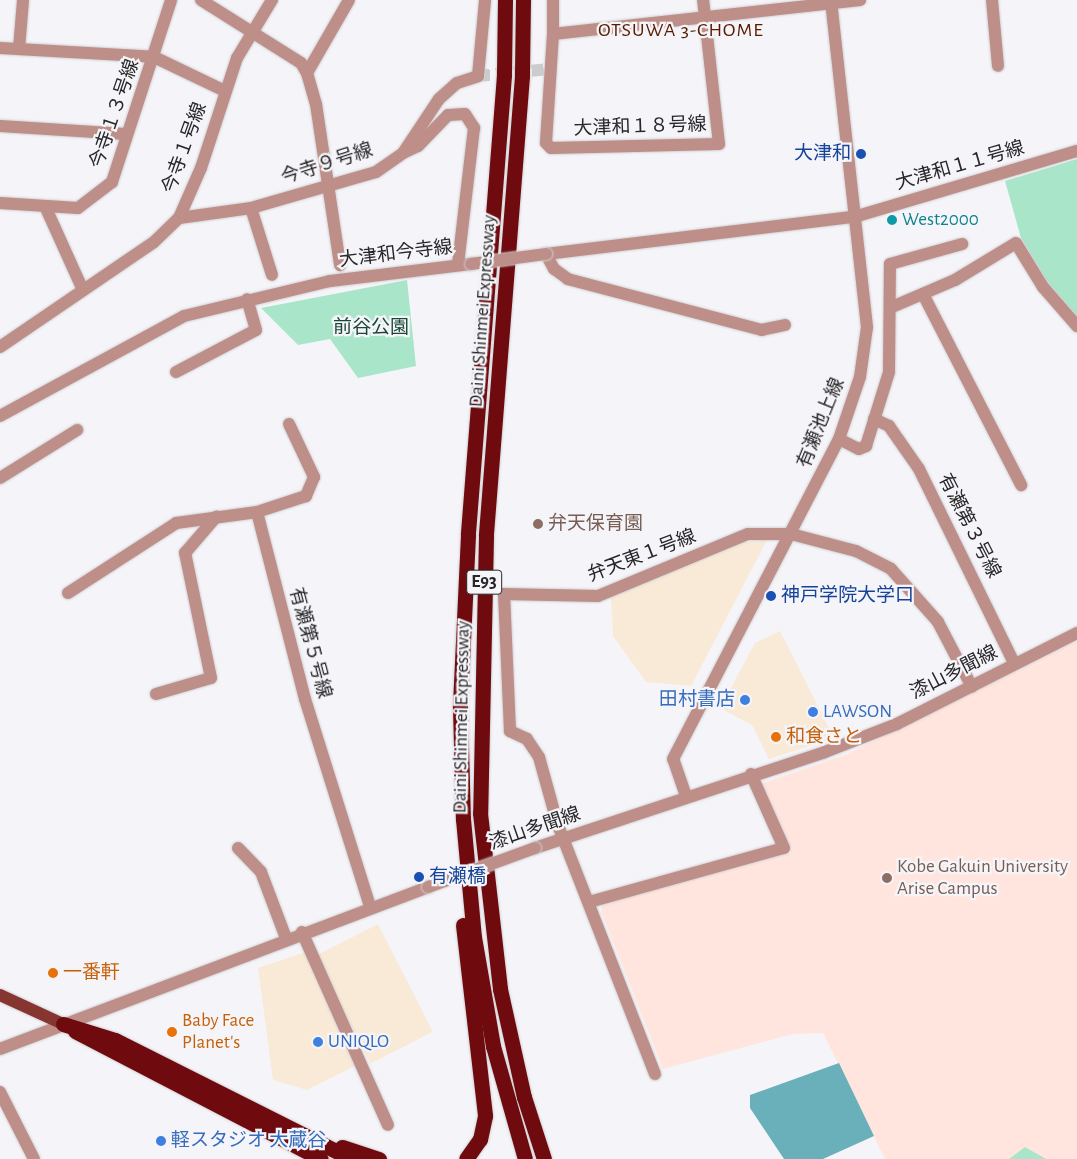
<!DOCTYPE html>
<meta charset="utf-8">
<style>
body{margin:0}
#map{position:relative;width:1077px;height:1159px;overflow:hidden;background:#f5f5f9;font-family:"Alegreya Sans","Noto Sans JP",sans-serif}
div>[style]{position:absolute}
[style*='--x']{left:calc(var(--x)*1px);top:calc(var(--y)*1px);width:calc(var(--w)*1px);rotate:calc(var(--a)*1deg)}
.commercial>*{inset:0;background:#f8ead6;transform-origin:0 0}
.education>*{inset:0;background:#ffe5de}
.green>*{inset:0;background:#a9e5c9}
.water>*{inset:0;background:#6ab0ba}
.minor-tunnel>*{height:12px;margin-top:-6px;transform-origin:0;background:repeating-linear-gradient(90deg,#cccccf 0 12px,transparent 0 18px)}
.roads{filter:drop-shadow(0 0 1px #d0d0d4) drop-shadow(0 0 1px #d0d0d4)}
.minor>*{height:12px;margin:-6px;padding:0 6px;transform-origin:6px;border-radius:6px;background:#be8e88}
.major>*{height:12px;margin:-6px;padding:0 6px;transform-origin:6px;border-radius:6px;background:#863530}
.highway>*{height:15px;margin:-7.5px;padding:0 7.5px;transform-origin:7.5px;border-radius:7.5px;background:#6f0b0f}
.bridges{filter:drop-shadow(0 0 1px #d0d0d4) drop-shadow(0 0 1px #d0d0d4)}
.minor-bridge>*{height:12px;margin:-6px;padding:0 6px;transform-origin:6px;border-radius:6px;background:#be8e88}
.dots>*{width:14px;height:14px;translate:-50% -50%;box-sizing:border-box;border:2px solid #f5f5f9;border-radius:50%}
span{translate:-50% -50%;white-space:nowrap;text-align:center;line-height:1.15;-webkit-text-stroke:4.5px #f5f5f9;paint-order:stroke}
.shield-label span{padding:1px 4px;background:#f5f5f9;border:1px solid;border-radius:4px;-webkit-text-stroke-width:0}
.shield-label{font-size:18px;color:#272729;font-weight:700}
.street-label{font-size:19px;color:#272729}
.transit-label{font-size:19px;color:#164399}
.right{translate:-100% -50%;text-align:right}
.left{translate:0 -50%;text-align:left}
.culture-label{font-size:19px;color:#0d838f}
.park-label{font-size:19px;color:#194835}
.education-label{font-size:19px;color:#785e54}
.shop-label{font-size:19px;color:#366cbe}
.food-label{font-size:19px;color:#c56008}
.neighbourhood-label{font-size:20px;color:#5a1b00;letter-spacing:1px}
</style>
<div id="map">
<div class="commercial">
<i style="clip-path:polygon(767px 540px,691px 686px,646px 682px,613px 636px,611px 597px,746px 542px)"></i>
<i style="clip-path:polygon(780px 631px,834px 738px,769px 759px,752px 725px,720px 708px,755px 643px)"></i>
<i style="left:378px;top:924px;width:121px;height:70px;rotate:63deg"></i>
<i style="clip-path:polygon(305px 952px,357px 1065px,307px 1090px,273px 1080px,258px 968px)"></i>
</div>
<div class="education">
<i style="clip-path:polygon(1077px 641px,1077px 1159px,885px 1159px,823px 1033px,793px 1034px,663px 1069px,601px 911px,602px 904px,791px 853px,760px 784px,845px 755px)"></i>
</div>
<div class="green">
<i style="clip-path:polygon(1077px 159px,1077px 317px,1046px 281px,1021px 238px,1005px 181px)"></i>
<i style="clip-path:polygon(407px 280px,416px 366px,358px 378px,330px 339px,298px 345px,261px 308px)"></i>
<i style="clip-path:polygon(1025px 1147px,1046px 1159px,1077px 1159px,1009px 1159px)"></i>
</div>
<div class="water">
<i style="clip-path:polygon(839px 1063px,874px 1136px,823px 1159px,784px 1159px,750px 1108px,750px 1095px)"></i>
</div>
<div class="minor-tunnel">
<i style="--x:478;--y:76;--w:72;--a:-5.6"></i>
</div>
<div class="roads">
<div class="minor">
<i style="--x:201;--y:0;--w:118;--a:32.2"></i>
<i style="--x:301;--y:63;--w:12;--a:59"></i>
<i style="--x:307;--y:73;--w:32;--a:74"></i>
<i style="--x:316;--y:104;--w:163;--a:81.5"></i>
<i style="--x:553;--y:0;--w:34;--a:90"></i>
<i style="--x:553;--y:34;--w:309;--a:-6.3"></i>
<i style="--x:992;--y:0;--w:66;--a:84.8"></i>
<i style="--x:553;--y:34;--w:109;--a:93.7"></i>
<i style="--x:546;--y:143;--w:7;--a:45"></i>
<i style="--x:551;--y:148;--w:168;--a:-1.4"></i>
<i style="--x:719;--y:144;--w:145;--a:-96.3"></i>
<i style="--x:0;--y:48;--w:154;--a:3.3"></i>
<i style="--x:154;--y:57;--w:79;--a:25.6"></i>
<i style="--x:19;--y:49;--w:49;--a:-85.3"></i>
<i style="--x:307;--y:73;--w:84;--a:-60.1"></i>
<i style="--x:0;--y:126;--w:126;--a:3.6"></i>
<i style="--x:405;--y:152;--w:14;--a:-25"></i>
<i style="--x:418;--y:146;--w:43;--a:-45.9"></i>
<i style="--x:448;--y:115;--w:17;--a:-3"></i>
<i style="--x:465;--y:114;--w:17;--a:57"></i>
<i style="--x:474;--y:128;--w:138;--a:96.7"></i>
<i style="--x:0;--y:203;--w:78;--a:3.7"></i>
<i style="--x:78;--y:208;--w:43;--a:-37.4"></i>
<i style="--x:112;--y:182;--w:191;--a:-72"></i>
<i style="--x:45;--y:206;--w:92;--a:65.7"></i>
<i style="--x:251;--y:208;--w:70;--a:72.6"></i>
<i style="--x:179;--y:218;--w:73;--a:-7.9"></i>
<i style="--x:251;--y:208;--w:130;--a:-16.1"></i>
<i style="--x:376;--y:172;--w:33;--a:-35"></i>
<i style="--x:403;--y:153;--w:65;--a:-56.3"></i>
<i style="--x:439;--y:99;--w:24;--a:-42"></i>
<i style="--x:457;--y:83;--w:22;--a:-18"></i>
<i style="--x:478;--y:76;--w:76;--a:-84.7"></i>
<i style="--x:923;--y:294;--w:215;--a:62.8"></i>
<i style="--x:892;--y:307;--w:69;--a:-23.2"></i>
<i style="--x:955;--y:280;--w:71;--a:-31.2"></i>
<i style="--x:1016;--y:243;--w:52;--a:58.5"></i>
<i style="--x:1043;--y:287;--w:52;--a:48.9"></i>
<i style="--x:785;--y:325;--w:24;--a:168"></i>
<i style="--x:762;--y:330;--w:201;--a:-165.3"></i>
<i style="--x:568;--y:279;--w:17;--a:-144"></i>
<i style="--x:554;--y:269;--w:17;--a:-118"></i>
<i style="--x:546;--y:254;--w:310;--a:-6.9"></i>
<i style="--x:854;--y:217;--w:233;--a:-16.5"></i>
<i style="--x:0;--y:347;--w:186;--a:-34.3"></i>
<i style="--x:154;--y:242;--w:35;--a:-44"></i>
<i style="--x:179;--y:218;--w:55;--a:-66.3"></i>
<i style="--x:201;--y:168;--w:116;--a:-71.9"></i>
<i style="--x:237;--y:58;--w:68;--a:-58.9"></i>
<i style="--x:176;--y:372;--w:90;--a:-27.7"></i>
<i style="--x:256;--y:330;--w:32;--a:-106"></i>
<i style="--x:0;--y:416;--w:209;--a:-28.5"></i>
<i style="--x:184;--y:316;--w:150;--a:-13.5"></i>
<i style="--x:330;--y:281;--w:142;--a:-6.9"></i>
<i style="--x:874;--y:419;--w:17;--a:25"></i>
<i style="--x:889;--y:426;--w:52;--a:55.1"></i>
<i style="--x:919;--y:469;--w:216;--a:63.9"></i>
<i style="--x:289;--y:424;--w:59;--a:64.7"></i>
<i style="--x:314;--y:477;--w:21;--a:113"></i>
<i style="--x:306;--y:496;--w:52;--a:161.9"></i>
<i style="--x:257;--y:512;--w:193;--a:75.6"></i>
<i style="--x:305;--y:699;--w:218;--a:72.6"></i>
<i style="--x:839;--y:439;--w:22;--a:27"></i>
<i style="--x:859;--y:449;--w:8;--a:-23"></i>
<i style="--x:866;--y:446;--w:77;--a:-72.7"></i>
<i style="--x:889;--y:372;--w:108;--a:-89.5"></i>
<i style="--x:890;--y:264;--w:75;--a:-15.5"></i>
<i style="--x:0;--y:478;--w:91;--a:-31.9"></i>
<i style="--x:68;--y:593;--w:129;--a:-32.9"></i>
<i style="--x:176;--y:523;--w:82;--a:-7.7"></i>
<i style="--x:156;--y:694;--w:57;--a:-16.2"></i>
<i style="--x:211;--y:678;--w:128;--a:-101.7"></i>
<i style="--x:185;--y:553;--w:48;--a:-49.3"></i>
<i style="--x:686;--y:796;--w:39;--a:-109"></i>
<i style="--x:673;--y:759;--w:360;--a:-62.6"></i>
<i style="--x:839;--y:439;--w:65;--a:-71.3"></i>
<i style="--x:860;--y:377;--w:50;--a:-82"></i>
<i style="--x:867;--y:327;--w:329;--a:-96.3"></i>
<i style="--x:238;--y:848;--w:33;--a:46"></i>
<i style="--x:261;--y:872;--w:71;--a:69.3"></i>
<i style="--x:535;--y:848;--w:305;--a:-18.3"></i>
<i style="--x:825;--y:752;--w:77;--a:-21.3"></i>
<i style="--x:897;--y:724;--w:202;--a:-26.8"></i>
<i style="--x:589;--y:902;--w:202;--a:-15.5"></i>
<i style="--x:784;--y:848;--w:81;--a:-114"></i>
<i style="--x:302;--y:932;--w:211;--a:66"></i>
<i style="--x:0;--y:1049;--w:458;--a:-20.7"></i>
<i style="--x:655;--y:1074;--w:270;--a:-111.3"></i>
<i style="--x:557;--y:822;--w:67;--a:-105.5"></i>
<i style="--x:539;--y:757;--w:22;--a:-124"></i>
<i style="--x:527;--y:739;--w:19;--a:-155"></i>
<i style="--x:510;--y:731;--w:137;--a:-92.5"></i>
<i style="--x:504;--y:594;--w:94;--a:1.2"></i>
<i style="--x:598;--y:596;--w:162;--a:-22.5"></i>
<i style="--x:748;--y:534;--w:43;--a:0"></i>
<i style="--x:791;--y:534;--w:67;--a:14.7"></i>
<i style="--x:856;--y:551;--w:39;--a:27"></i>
<i style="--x:891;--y:569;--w:71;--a:48.4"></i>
<i style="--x:938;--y:622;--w:73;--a:62.4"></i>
<i style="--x:0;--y:1092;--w:75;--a:63.1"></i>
</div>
<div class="major">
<i style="--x:0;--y:995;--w:69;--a:24.7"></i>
</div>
<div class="highway">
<i style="--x:505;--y:0;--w:75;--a:90.8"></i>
<i style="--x:504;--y:75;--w:461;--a:94.5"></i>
<i style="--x:468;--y:535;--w:172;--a:92.7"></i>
<i style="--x:460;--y:707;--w:112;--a:88.5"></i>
<i style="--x:463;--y:819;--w:119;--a:84.7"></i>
<i style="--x:474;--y:937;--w:111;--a:80.1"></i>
<i style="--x:493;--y:1046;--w:117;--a:74.2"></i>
<i style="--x:523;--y:0;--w:76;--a:90.8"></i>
<i style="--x:522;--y:76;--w:461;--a:94.5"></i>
<i style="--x:486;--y:536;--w:277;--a:91.2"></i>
<i style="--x:480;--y:813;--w:177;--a:83.5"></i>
<i style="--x:500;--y:989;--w:111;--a:77.5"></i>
<i style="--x:524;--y:1097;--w:65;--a:72.1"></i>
<i style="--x:463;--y:925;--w:192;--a:83.4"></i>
<i style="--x:485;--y:1116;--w:24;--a:102"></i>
<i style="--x:480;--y:1139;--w:24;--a:125"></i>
<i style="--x:63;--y:1024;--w:54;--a:17.1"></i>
<i style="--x:115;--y:1040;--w:265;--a:26.7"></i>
<i style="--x:75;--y:1031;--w:277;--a:27.5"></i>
<i style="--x:342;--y:1147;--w:39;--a:18"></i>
</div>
</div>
<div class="bridges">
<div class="minor-bridge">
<i style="--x:471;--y:264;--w:76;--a:-7.6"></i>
<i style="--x:428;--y:887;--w:114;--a:-20"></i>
</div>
</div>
<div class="dots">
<i style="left:861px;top:154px;background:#1a4fb4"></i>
<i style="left:892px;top:220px;background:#0f9aa8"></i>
<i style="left:538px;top:524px;background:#8d6e63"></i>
<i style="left:771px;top:596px;background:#1a4fb4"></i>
<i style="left:745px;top:700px;background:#3f7fe0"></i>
<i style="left:813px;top:712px;background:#3f7fe0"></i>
<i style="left:776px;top:737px;background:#e8710a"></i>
<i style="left:419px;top:877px;background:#1a4fb4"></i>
<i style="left:887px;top:878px;background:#8d6e63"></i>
<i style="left:53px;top:973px;background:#e8710a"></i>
<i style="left:172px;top:1032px;background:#e8710a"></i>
<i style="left:318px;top:1042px;background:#3f7fe0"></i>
<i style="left:161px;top:1141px;background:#3f7fe0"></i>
</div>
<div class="shield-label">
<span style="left:484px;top:582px">E93</span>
</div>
<div class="street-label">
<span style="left:115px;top:114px;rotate:-71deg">今寺１３号線</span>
<span style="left:640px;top:127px;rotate:-2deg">大津和１８号線</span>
<span style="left:185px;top:148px;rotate:-70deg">今寺１号線</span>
<span style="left:327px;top:164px;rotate:-18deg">今寺９号線</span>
<span style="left:960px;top:166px;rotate:-16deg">大津和１１号線</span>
<span style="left:396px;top:254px;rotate:-7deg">大津和今寺線</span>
<span style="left:483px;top:311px;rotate:-86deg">Daini Shinmei Expressway</span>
<span style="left:821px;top:423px;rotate:-68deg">有瀬池上線</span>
<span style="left:969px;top:526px;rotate:63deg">有瀬第３号線</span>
<span style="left:642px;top:556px;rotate:-21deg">弁天東１号線</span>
<span style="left:310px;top:643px;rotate:75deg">有瀬第５号線</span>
<span style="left:954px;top:673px;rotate:-27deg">漆山多聞線</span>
<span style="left:462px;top:717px;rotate:-89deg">Daini Shinmei Expressway</span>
<span style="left:535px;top:829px;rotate:-19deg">漆山多聞線</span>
</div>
<div class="transit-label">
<span class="right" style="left:851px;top:154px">大津和</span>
<span class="left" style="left:781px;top:596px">神戸学院大学口</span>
<span class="left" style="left:429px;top:877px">有瀬橋</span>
</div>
<div class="culture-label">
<span class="left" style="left:902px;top:220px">West2000</span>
</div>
<div class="park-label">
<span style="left:371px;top:328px">前谷公園</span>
</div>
<div class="education-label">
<span class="left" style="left:548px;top:524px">弁天保育園</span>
<span class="left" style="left:897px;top:878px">Kobe Gakuin University<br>Arise Campus</span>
</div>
<div class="shop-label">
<span class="right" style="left:735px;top:700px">田村書店</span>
<span class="left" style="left:823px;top:712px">LAWSON</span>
<span class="left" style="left:328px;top:1042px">UNIQLO</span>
<span class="left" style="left:171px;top:1141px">軽スタジオ 大蔵谷</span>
</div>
<div class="food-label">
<span class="left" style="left:786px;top:737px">和食さと</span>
<span class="left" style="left:63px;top:973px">一番軒</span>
<span class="left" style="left:182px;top:1032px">Baby Face<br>Planet's</span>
</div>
<div class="neighbourhood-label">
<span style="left:681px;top:30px">OTSUWA 3-CHOME</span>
</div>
</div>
